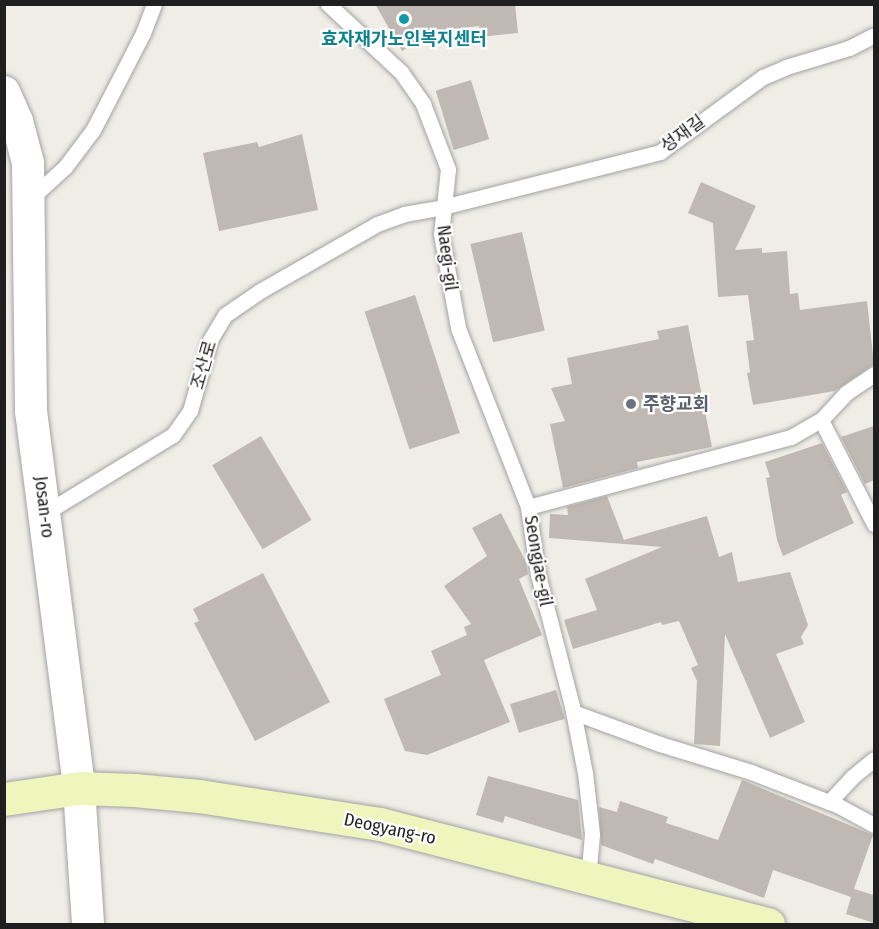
<!DOCTYPE html>
<meta charset="utf-8">
<style>
body{margin:0}
#map{position:relative;width:879px;height:929px;overflow:hidden;background:#efede6;font-family:"Fira Sans Condensed","Noto Sans KR",sans-serif}
div>[style]{position:absolute}
[style*='--x']{left:calc(var(--x)*1px);top:calc(var(--y)*1px);width:calc(var(--w)*1px);rotate:calc(var(--a)*1deg)}
.building>*{inset:0;background:#c0b9b3;transform-origin:0 0}
.roads{filter:drop-shadow(0 0 2px #a3a3a3) drop-shadow(0 0 2px #a3a3a3)}
.lane>*{height:15px;margin:-7.5px;padding:0 7.5px;transform-origin:7.5px;border-radius:7.5px;background:#fff}
.street>*{height:32px;margin:-16px;padding:0 16px;transform-origin:16px;border-radius:16px;background:#fff}
.secondary>*{height:33px;margin:-16.5px;padding:0 16.5px;transform-origin:16.5px;border-radius:16.5px;background:#eef6be}
.dots>*{width:16px;height:16px;translate:-50% -50%;box-sizing:border-box;border:3px solid #fff;border-radius:50%}
span{translate:-50% -50%;white-space:nowrap;text-align:center;line-height:1.15;-webkit-text-stroke:4.5px #fff;paint-order:stroke}
.culture-label{font-size:18px;color:#0d838f;font-weight:700}
.street-label{font-size:18px;color:#1f1f1f}
.worship-label{font-size:18px;color:#5b616d;font-weight:700}
.left{translate:0 -50%;text-align:left}
.frame{position:absolute;inset:0;border:6px solid #1f1f1f;pointer-events:none}
</style>
<div id="map">
<div class="building">
<i style="clip-path:polygon(375px 4px,515px 4px,518px 33px,481px 37px,479px 26px,437px 31px,402px 51px)"></i>
<i style="left:471px;top:80px;width:62px;height:37px;rotate:73deg"></i>
<i style="clip-path:polygon(302px 134px,318px 210px,219px 231px,203px 153px,257px 142px,259px 147px)"></i>
<i style="clip-path:polygon(701px 182px,756px 206px,735px 250px,762px 248px,762px 253px,787px 251px,790px 294px,798px 293px,800px 310px,867px 301px,874px 364px,835px 391px,753px 405px,747px 373px,750px 372px,746px 341px,754px 340px,748px 295px,718px 297px,713px 223px,688px 213px)"></i>
<i style="left:522px;top:232px;width:101px;height:53px;rotate:77deg"></i>
<i style="left:415px;top:295px;width:145px;height:53px;rotate:72deg"></i>
<i style="clip-path:polygon(688px 325px,712px 447px,637px 462px,638px 468px,563px 488px,550px 424px,565px 421px,551px 388px,572px 384px,567px 358px,659px 339px,657px 331px)"></i>
<i style="clip-path:polygon(874px 426px,874px 480px,865px 484px,841px 437px)"></i>
<i style="left:261px;top:436px;width:98px;height:57px;rotate:59deg"></i>
<i style="clip-path:polygon(822px 443px,847px 492px,841px 495px,854px 523px,783px 556px,777px 540px,766px 478px,770px 477px,765px 462px)"></i>
<i style="clip-path:polygon(607px 496px,624px 540px,707px 516px,719px 557px,732px 552px,738px 582px,790px 572px,808px 625px,801px 637px,804px 644px,776px 654px,805px 722px,770px 738px,725px 634px,720px 746px,694px 744px,697px 681px,691px 668px,698px 665px,679px 621px,662px 625px,661px 622px,573px 649px,564px 620px,597px 610px,585px 579px,662px 547px,549px 538px,550px 514px,568px 515px,567px 507px)"></i>
<i style="clip-path:polygon(501px 513px,526px 562px,528px 574px,519px 579px,542px 635px,484px 660px,510px 722px,427px 755px,405px 751px,384px 699px,441px 675px,431px 651px,467px 635px,464px 627px,471px 624px,444px 586px,487px 556px,472px 528px)"></i>
<i style="clip-path:polygon(263px 573px,330px 702px,255px 741px,194px 623px,199px 621px,193px 609px)"></i>
<i style="left:556px;top:690px;width:30px;height:48px;rotate:73deg"></i>
<i style="clip-path:polygon(488px 776px,578px 800px,582px 840px,505px 816px,503px 823px,476px 815px)"></i>
<i style="clip-path:polygon(742px 780px,873px 835px,854px 889px,874px 895px,874px 923px,846px 914px,851px 897px,773px 870px,764px 898px,655px 859px,653px 864px,601px 845px,599px 807px,617px 812px,620px 801px,668px 817px,666px 823px,718px 840px)"></i>
</div>
<div class="roads">
<div class="lane">
<i style="--x:328;--y:4;--w:100;--a:43"></i>
<i style="--x:401;--y:72;--w:39;--a:55"></i>
<i style="--x:423;--y:104;--w:70;--a:69"></i>
<i style="--x:448;--y:169;--w:65;--a:96.1"></i>
<i style="--x:441;--y:234;--w:96;--a:79.7"></i>
<i style="--x:458;--y:328;--w:192;--a:68.6"></i>
<i style="--x:30;--y:199;--w:47;--a:-42.4"></i>
<i style="--x:65;--y:167;--w:46;--a:-52.9"></i>
<i style="--x:93;--y:130;--w:109;--a:-62.7"></i>
<i style="--x:143;--y:33;--w:31;--a:-69"></i>
<i style="--x:821;--y:420;--w:117;--a:63"></i>
<i style="--x:45;--y:513;--w:150;--a:-31.4"></i>
<i style="--x:173;--y:435;--w:29;--a:-55"></i>
<i style="--x:190;--y:411;--w:74;--a:-74.3"></i>
<i style="--x:210;--y:340;--w:29;--a:-59"></i>
<i style="--x:225;--y:315;--w:42;--a:-34.4"></i>
<i style="--x:260;--y:291;--w:135;--a:-29.8"></i>
<i style="--x:377;--y:224;--w:29;--a:-20"></i>
<i style="--x:404;--y:214;--w:40;--a:-10"></i>
<i style="--x:443;--y:207;--w:224;--a:-14.2"></i>
<i style="--x:660;--y:152;--w:127;--a:-36.1"></i>
<i style="--x:763;--y:77;--w:25;--a:-23"></i>
<i style="--x:786;--y:67;--w:66;--a:-16.8"></i>
<i style="--x:849;--y:48;--w:28;--a:-27"></i>
<i style="--x:573;--y:712;--w:93;--a:20.2"></i>
<i style="--x:660;--y:744;--w:95;--a:17.1"></i>
<i style="--x:751;--y:772;--w:92;--a:21"></i>
<i style="--x:837;--y:805;--w:42;--a:28.4"></i>
<i style="--x:829;--y:802;--w:34;--a:-47"></i>
<i style="--x:852;--y:777;--w:28;--a:-39"></i>
<i style="--x:588;--y:879;--w:45;--a:-84.9"></i>
<i style="--x:592;--y:834;--w:61;--a:-96.5"></i>
<i style="--x:585;--y:773;--w:68;--a:-101"></i>
<i style="--x:572;--y:706;--w:135;--a:-104.5"></i>
<i style="--x:538;--y:575;--w:69;--a:-98.4"></i>
<i style="--x:528;--y:507;--w:272;--a:-14.9"></i>
<i style="--x:791;--y:437;--w:34;--a:-30"></i>
<i style="--x:821;--y:420;--w:37;--a:-47"></i>
<i style="--x:846;--y:393;--w:34;--a:-34"></i>
</div>
<div class="street">
<i style="--x:4;--y:92;--w:32;--a:66"></i>
<i style="--x:17;--y:121;--w:43;--a:75.3"></i>
<i style="--x:28;--y:163;--w:248;--a:89.3"></i>
<i style="--x:31;--y:411;--w:380;--a:82.7"></i>
<i style="--x:79;--y:788;--w:136;--a:86.2"></i>
</div>
<div class="secondary">
<i style="--x:4;--y:799;--w:76;--a:-8.3"></i>
<i style="--x:79;--y:788;--w:55;--a:2.1"></i>
<i style="--x:134;--y:790;--w:65;--a:5.3"></i>
<i style="--x:199;--y:796;--w:183;--a:8.8"></i>
<i style="--x:380;--y:824;--w:401;--a:14.5"></i>
</div>
</div>
<div class="dots">
<i style="left:404px;top:19px;background:#0f9aa8"></i>
<i style="left:631px;top:404px;background:#6b7280"></i>
</div>
<div class="culture-label">
<span style="left:404px;top:39px">효자재가노인복지센터</span>
</div>
<div class="street-label">
<span style="left:683px;top:134px;rotate:-36deg">성재길</span>
<span style="left:447px;top:258px;rotate:83deg">Naegi-gil</span>
<span style="left:204px;top:365px;rotate:-74deg">조산로</span>
<span style="left:44px;top:507px;rotate:83deg">Josan-ro</span>
<span style="left:538px;top:561px;rotate:80deg">Seongjae-gil</span>
<span style="left:390px;top:829px;rotate:12deg">Deogyang-ro</span>
</div>
<div class="worship-label">
<span class="left" style="left:643px;top:404px">주향교회</span>
</div>
<div class="frame"></div>
</div>
